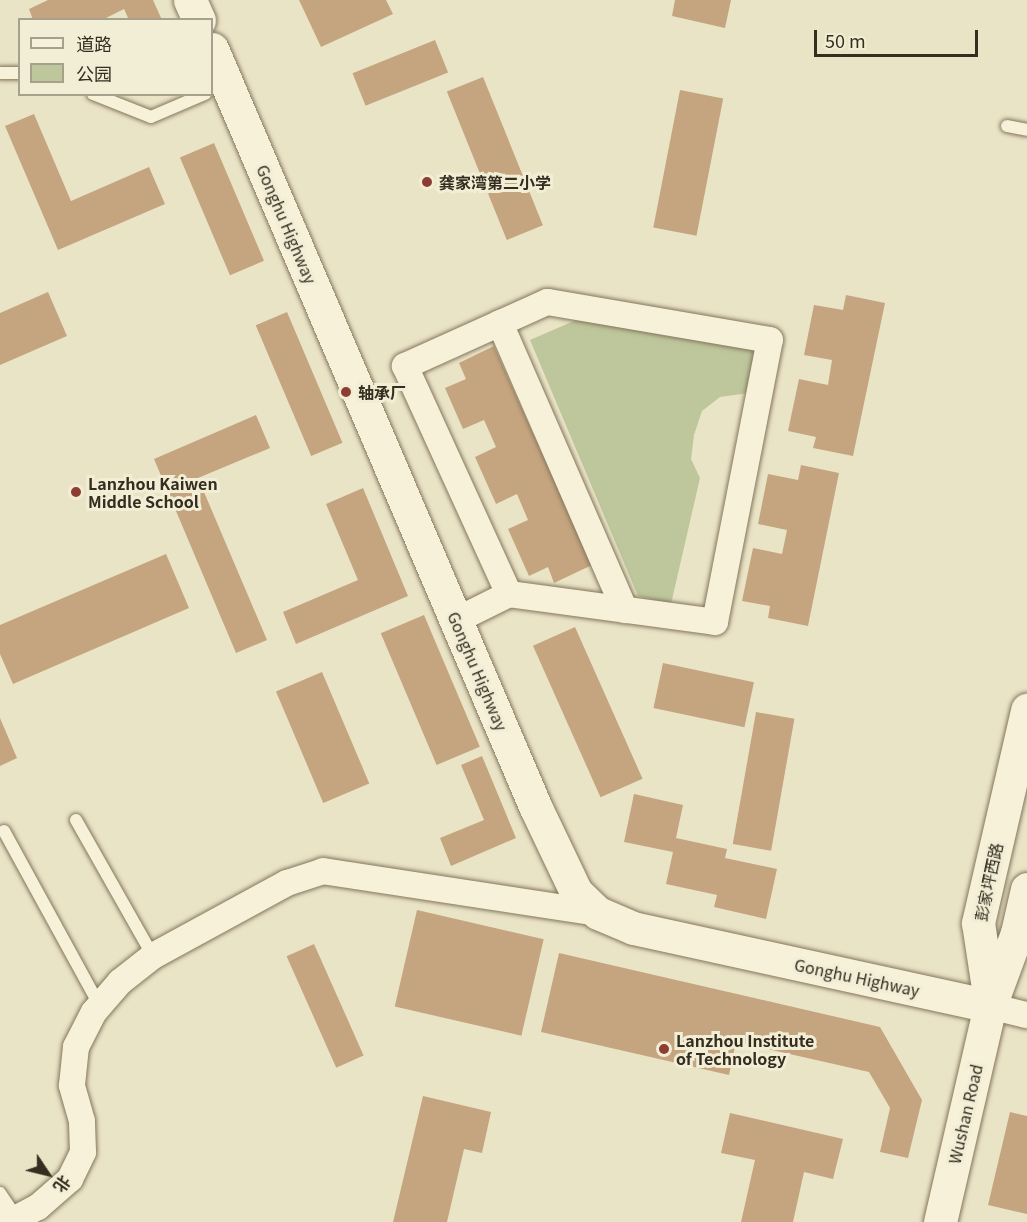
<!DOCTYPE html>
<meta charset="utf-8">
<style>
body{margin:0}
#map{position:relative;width:1027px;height:1222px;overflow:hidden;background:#eae4c6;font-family:Georgia,"Noto Sans SC",serif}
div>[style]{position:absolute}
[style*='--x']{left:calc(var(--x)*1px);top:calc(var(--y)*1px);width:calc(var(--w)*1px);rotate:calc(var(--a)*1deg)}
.green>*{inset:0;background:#bdc79b}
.building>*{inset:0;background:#c5a57f;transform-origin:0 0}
.roads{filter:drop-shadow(0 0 2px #84765d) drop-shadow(0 0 2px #84765d)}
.service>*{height:12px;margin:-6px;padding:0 6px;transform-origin:6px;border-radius:6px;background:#f6f1d8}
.minor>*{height:26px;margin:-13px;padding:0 13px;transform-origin:13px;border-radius:13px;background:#f6f1d8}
.secondary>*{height:33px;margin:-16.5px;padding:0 16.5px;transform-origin:16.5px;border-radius:16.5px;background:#f6f1d8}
.dots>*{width:16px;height:16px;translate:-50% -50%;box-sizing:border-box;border:3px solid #f2edd5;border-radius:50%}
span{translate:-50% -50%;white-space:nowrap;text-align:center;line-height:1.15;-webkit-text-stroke:6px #f2edd5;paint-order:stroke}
.poi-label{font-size:16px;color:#352d20;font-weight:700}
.left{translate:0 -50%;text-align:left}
.street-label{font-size:16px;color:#352d20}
.legend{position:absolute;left:18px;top:18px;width:195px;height:78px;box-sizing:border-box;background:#f2edd5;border:2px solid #a6a08d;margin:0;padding:8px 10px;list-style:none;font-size:18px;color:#352d20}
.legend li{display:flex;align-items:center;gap:12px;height:30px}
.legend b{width:30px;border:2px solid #a6a08d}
.north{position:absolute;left:18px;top:1144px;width:60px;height:60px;-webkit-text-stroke:4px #f2edd5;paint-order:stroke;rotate:125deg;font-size:16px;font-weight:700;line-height:24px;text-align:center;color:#352d20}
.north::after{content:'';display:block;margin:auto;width:21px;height:27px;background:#352d20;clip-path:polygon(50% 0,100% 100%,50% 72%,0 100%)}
.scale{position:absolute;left:814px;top:30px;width:164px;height:27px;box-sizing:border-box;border:3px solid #352d20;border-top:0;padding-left:8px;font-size:18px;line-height:21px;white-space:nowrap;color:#352d20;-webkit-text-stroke:4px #f2edd5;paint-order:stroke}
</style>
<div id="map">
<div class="green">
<i style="clip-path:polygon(583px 317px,757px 347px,749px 393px,720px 397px,702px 411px,694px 435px,691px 459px,700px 478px,671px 604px,638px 596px,530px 340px)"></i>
</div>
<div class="building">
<i style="clip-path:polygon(48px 0,153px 0,162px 20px,129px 20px,124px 9px,102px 20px,33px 20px,29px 9px)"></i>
<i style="clip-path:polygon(299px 0,386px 0,393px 14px,321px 47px)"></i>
<i style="clip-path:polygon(675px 0,731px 0,725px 28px,672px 16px)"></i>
<i style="left:435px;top:40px;width:35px;height:89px;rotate:68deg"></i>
<i style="left:483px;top:77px;width:160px;height:39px;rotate:68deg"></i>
<i style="left:680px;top:90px;width:44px;height:140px;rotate:11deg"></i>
<i style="clip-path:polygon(34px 114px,71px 201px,149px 167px,165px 204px,58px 250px,5px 126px)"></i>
<i style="left:214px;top:143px;width:128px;height:37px;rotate:67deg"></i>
<i style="clip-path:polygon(48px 292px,67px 336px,0 365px,0 313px)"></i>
<i style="clip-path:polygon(846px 295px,885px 303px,853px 456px,813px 448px,816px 437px,788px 431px,799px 379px,828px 385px,832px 360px,804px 355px,814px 305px,843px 310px)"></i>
<i style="left:287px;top:312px;width:142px;height:34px;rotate:67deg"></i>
<i style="clip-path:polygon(494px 346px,592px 565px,554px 583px,548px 567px,529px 576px,508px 529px,528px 520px,517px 494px,496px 504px,475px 457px,496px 447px,484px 420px,463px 429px,445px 388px,466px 379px,459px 363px)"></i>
<i style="clip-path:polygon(256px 415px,270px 448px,198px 478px,267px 640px,236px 653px,154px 459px)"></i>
<i style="clip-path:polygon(801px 465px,839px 473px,808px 626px,768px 618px,770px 606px,742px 601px,753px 548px,782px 554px,787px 530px,758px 524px,768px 474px,798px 480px)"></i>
<i style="clip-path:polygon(363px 488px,408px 596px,296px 644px,283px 612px,358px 580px,326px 504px)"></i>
<i style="clip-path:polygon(166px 554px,189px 608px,13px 684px,0 654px,0 625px)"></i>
<i style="left:424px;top:615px;width:143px;height:47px;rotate:67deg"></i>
<i style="left:575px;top:627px;width:166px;height:46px;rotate:66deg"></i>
<i style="left:663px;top:663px;width:93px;height:46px;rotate:12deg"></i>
<i style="left:322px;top:672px;width:121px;height:50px;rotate:67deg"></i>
<i style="left:756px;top:712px;width:39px;height:134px;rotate:10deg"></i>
<i style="clip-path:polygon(0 718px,17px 758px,0 766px)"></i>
<i style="clip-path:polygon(482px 756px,516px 838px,451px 866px,440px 838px,484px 820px,461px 765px)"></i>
<i style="clip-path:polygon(634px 794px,683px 805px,676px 838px,727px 849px,725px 858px,777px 869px,766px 919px,714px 907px,717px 895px,666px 884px,673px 852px,624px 842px)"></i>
<i style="left:417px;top:910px;width:130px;height:99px;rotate:13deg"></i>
<i style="left:314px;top:944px;width:122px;height:30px;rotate:66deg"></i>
<i style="clip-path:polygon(559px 953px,880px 1027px,922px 1100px,908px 1158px,880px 1152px,890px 1108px,869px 1072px,736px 1042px,729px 1075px,541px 1032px)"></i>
<i style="clip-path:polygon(423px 1096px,491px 1112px,482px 1153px,464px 1149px,447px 1222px,393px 1222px)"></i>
<i style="clip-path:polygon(1010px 1112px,1027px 1116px,1027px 1214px,988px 1205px)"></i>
<i style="clip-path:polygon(730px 1113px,843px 1139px,833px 1179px,804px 1172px,793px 1222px,741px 1222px,755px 1160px,721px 1153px)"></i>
</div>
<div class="roads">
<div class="service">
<i style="--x:0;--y:73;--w:20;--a:0"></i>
<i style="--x:93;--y:94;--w:62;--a:21.6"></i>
<i style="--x:151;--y:117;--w:59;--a:-23.1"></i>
<i style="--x:1007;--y:126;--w:20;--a:11"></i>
<i style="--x:76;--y:820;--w:156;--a:60.5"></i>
<i style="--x:4;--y:831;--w:200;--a:61.3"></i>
<i style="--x:0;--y:1193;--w:27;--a:56"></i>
</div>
<div class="minor">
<i style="--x:500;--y:323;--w:313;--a:66.5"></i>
<i style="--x:457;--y:620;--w:58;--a:-26.6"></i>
<i style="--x:509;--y:594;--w:208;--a:7.7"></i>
<i style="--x:715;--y:622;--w:287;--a:-79"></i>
<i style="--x:770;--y:340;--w:226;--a:-170.3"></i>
<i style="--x:547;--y:302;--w:156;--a:155.7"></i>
<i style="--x:405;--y:366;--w:251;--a:65.5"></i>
<i style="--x:990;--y:1006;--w:38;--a:14"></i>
<i style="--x:0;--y:1215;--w:17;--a:10"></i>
<i style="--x:17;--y:1218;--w:24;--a:-28"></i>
<i style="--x:38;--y:1207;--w:43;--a:-41.2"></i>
<i style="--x:70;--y:1179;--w:30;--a:-64"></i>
<i style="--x:83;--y:1152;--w:31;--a:-92"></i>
<i style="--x:82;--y:1121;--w:37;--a:-106"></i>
<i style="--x:72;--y:1085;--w:38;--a:-84"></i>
<i style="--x:76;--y:1047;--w:39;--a:-63"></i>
<i style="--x:94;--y:1012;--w:40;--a:-49"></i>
<i style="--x:120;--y:982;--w:42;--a:-38.2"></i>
<i style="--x:153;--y:956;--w:153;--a:-28.6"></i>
<i style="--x:287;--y:883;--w:38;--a:-18"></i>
<i style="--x:323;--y:871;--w:278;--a:8.7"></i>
</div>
<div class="secondary">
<i style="--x:190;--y:0;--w:22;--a:66"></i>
<i style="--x:212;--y:49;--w:823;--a:66.89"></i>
<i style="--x:535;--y:806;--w:95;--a:64.5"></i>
<i style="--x:576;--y:892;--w:30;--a:44"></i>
<i style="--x:598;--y:913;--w:38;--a:23"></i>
<i style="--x:633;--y:928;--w:365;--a:12.3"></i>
<i style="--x:990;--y:1001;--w:79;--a:-98.7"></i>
<i style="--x:978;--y:923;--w:219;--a:-77"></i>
<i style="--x:940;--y:1222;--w:222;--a:-77"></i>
<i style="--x:990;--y:1006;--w:78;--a:-69.7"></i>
<i style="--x:1017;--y:933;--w:45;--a:-77.2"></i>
</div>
</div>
<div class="dots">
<i style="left:427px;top:182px;background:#8d3d32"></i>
<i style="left:346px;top:392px;background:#8d3d32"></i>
<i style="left:76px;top:492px;background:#8d3d32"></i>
<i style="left:664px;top:1049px;background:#8d3d32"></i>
</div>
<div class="poi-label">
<span class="left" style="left:439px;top:182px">龚家湾第二小学</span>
<span class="left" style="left:358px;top:392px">轴承厂</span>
<span class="left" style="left:88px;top:492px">Lanzhou Kaiwen<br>Middle School</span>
<span class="left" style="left:676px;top:1049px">Lanzhou Institute<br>of Technology</span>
</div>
<div class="street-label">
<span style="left:287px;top:224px;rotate:67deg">Gonghu Highway</span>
<span style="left:478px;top:671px;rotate:67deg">Gonghu Highway</span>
<span style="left:988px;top:882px;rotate:-78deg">彭家坪西路</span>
<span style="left:857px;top:977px;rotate:12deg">Gonghu Highway</span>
<span style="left:965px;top:1114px;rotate:-77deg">Wushan Road</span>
</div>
<ul class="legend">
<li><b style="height:8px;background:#f6f1d8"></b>道路</li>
<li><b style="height:16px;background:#bdc79b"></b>公园</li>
</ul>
<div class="north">北</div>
<div class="scale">50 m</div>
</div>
